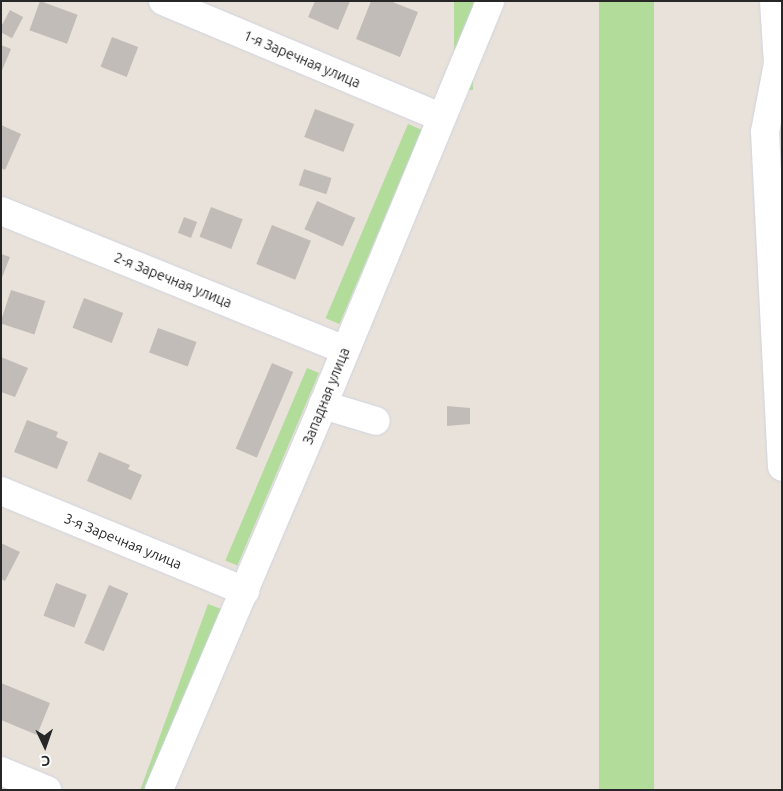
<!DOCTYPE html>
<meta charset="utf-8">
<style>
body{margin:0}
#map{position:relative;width:783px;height:791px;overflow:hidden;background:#e9e2da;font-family:Ubuntu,sans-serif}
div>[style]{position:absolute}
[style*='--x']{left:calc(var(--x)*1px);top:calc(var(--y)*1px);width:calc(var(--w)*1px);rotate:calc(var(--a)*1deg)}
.green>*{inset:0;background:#b1dc9a;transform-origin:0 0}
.building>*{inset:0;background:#c1bcb7;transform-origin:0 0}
.roads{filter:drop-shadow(0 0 1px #cfd3e0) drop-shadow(0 0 1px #cfd3e0)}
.minor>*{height:28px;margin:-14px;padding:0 14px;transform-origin:14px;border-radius:14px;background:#fff}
span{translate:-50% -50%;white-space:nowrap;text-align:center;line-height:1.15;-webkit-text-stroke:4.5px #fff;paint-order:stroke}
.street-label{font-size:14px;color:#272727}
.frame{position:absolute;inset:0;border:2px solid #272727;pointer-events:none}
.north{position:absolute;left:20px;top:721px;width:50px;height:50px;-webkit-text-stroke:4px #fff;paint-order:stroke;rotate:177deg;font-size:14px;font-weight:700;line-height:20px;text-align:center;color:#272727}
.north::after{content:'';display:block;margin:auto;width:18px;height:22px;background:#272727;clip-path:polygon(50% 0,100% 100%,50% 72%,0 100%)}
</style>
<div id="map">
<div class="green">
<i style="left:454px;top:1px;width:19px;height:89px"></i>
<i style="left:599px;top:1px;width:55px;height:789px"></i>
<i style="left:408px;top:124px;width:15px;height:211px;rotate:23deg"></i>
<i style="left:307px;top:368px;width:13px;height:209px;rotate:23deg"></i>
<i style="left:208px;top:604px;width:15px;height:201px;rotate:20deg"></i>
</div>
<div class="building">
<i style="left:40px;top:1px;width:40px;height:31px;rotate:20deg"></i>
<i style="clip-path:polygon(315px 1px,350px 1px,338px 30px,308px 17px)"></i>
<i style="clip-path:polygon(371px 1px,390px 1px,418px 12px,400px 57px,356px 39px)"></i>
<i style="left:10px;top:10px;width:15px;height:24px;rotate:28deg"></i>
<i style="left:112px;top:37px;width:28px;height:32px;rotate:21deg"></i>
<i style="clip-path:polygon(1px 45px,11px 49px,1px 73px)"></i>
<i style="left:315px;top:109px;width:42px;height:30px;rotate:21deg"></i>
<i style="clip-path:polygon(1px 125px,21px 134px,5px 170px,1px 168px)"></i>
<i style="left:304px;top:169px;width:29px;height:17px;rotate:18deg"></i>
<i style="left:317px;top:201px;width:42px;height:31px;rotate:24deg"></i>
<i style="left:211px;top:207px;width:34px;height:32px;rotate:21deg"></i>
<i style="left:184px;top:217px;width:14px;height:17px;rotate:21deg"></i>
<i style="left:272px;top:225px;width:42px;height:42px;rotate:22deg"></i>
<i style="clip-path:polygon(1px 254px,10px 257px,1px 280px)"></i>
<i style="left:11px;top:290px;width:36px;height:35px;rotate:18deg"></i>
<i style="left:84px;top:298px;width:42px;height:32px;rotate:21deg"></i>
<i style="left:158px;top:328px;width:41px;height:26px;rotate:20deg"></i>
<i style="clip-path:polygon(1px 357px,28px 368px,15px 397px,1px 392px)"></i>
<i style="left:272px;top:363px;width:23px;height:93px;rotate:23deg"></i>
<i style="clip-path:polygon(447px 406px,470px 408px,470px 424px,447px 426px)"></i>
<i style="clip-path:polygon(27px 420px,58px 432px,56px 437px,68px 442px,57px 469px,14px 452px)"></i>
<i style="clip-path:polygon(99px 452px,130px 465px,128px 469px,142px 475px,131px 500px,87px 481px)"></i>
<i style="clip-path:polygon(1px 543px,20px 552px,5px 581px,1px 579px)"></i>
<i style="left:56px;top:583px;width:33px;height:35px;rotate:21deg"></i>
<i style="left:109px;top:585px;width:21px;height:63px;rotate:23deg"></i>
<i style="clip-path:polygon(1px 683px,50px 703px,37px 735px,1px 720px)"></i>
</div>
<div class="roads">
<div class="minor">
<i style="--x:163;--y:1;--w:300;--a:22.7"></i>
<i style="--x:774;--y:1;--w:79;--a:86.4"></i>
<i style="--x:778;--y:63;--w:70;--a:100.7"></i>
<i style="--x:765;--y:132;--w:335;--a:87.1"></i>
<i style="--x:1;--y:211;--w:371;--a:22"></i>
<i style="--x:323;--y:405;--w:55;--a:16.8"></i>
<i style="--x:1;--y:491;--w:264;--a:22.3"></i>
<i style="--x:1;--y:771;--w:50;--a:22.4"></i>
<i style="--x:159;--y:790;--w:418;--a:-66.9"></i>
<i style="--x:323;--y:405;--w:437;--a:-67.5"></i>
</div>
</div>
<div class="street-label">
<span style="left:302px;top:59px;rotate:23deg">1-я Заречная улица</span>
<span style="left:173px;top:280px;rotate:22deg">2-я Заречная улица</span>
<span style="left:326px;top:396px;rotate:-68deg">Западная улица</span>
<span style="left:123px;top:541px;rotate:22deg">3-я Заречная улица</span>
</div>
<div class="frame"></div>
<div class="north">С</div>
</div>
